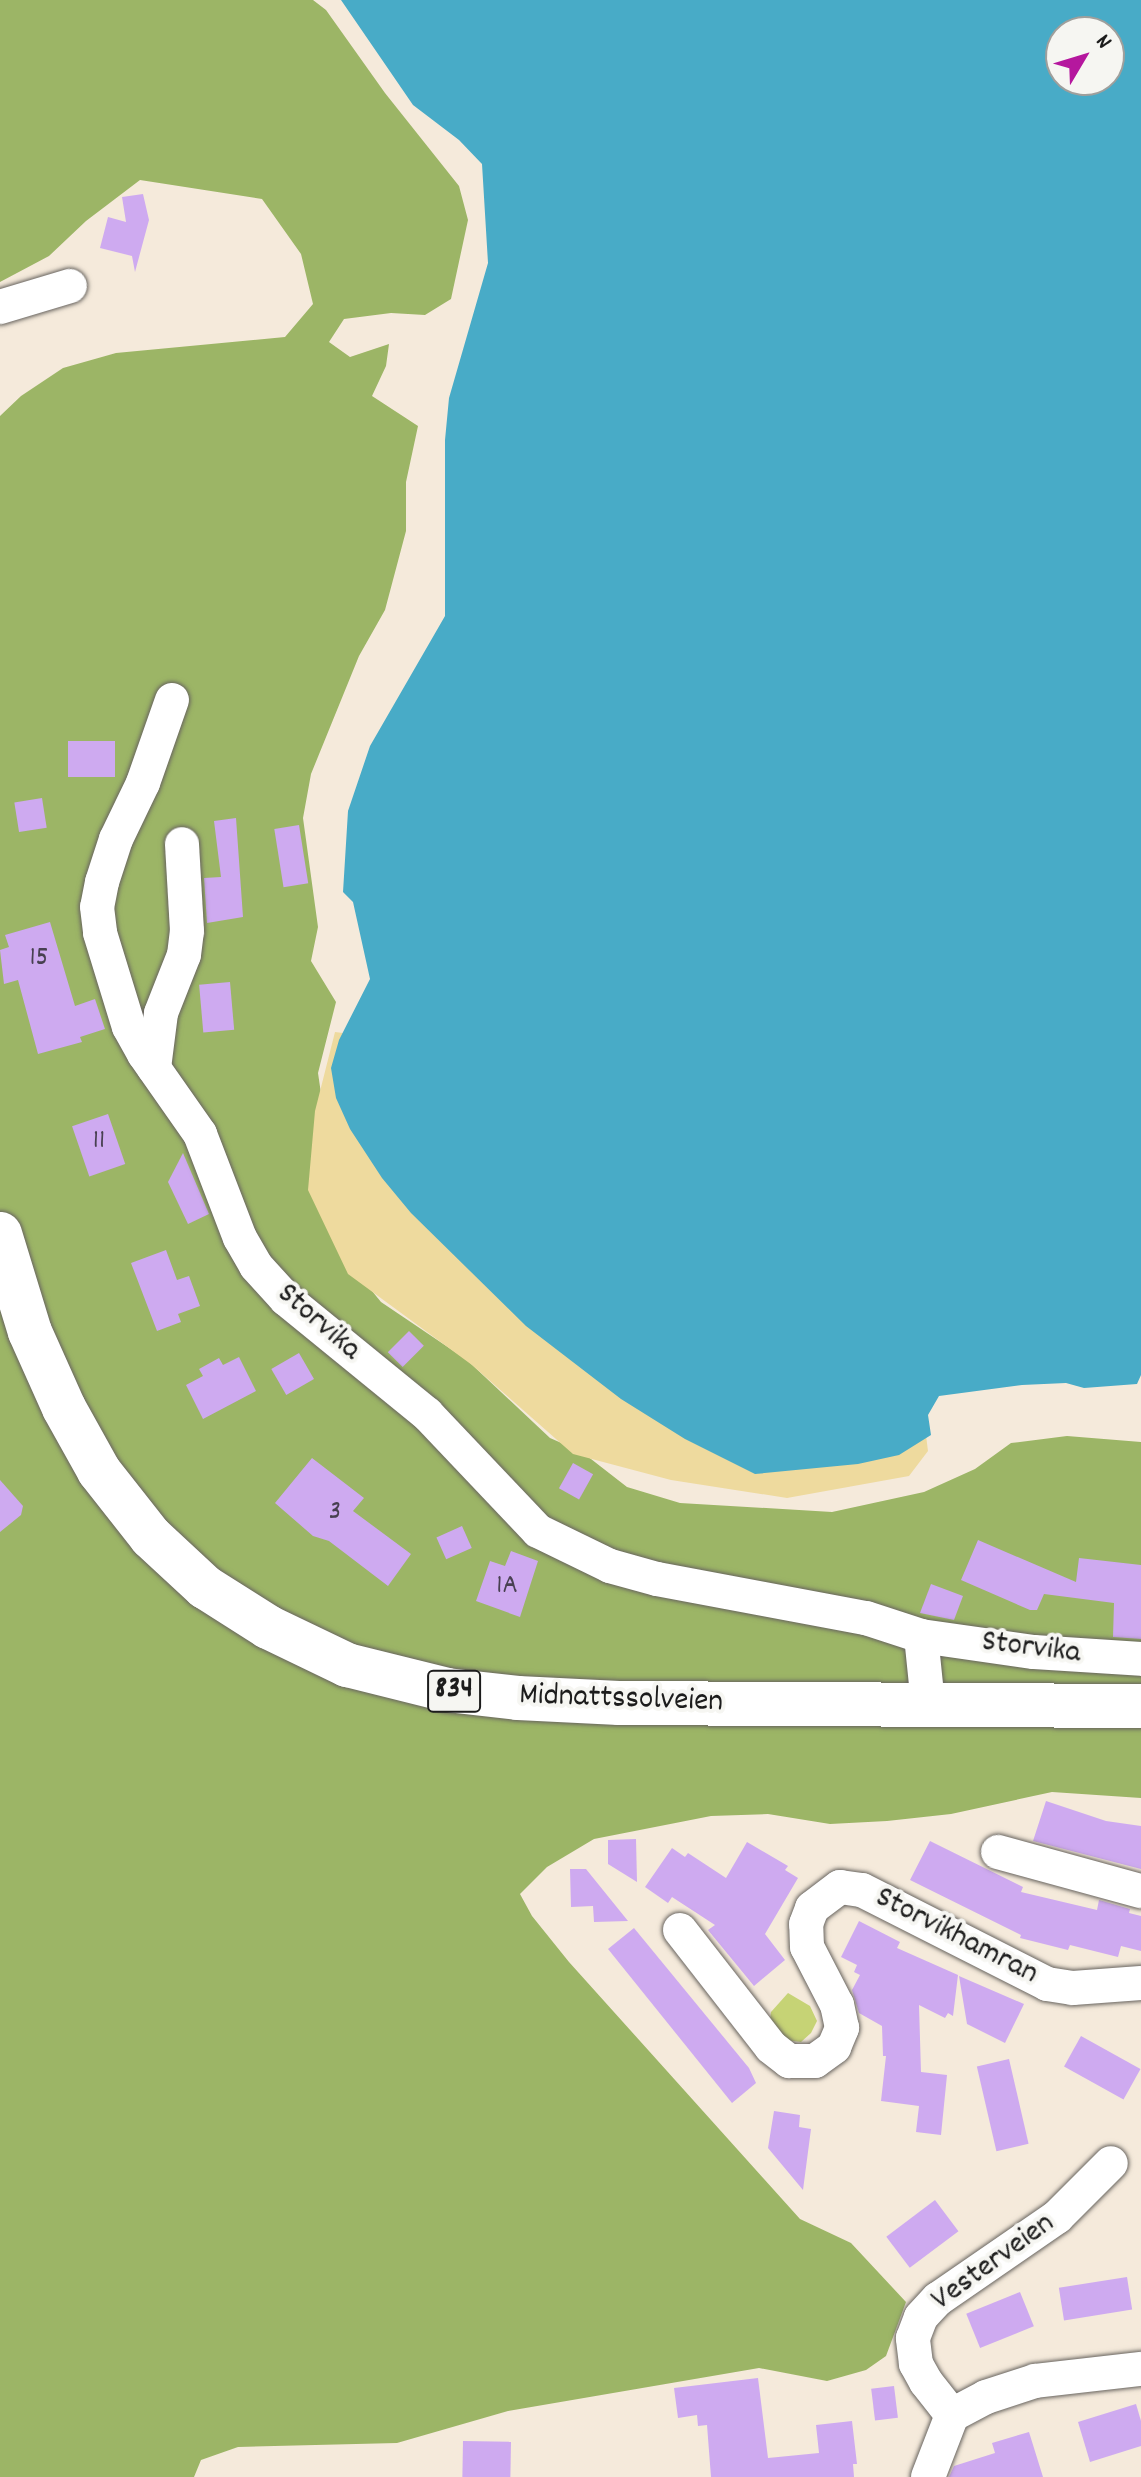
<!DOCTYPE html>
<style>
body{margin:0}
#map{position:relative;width:1141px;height:2477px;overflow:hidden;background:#f5eadb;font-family:Dekko,sans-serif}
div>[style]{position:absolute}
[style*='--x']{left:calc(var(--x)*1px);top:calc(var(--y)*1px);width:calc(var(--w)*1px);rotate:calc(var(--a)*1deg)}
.green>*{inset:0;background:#c6d375}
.forest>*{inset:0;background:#9cb566}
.sand>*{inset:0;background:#eeda9e}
.water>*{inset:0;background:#48abc7}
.building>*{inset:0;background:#ceaaf0;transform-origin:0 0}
.roads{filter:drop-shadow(0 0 2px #68645f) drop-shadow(0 0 2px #68645f)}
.minor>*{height:34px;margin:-17px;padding:0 17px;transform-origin:17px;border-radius:17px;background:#fff}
.primary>*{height:44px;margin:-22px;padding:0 22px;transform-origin:22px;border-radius:22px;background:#fff}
span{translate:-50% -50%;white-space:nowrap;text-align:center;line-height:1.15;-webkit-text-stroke:8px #f6f6f2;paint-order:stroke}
.number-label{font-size:28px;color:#484051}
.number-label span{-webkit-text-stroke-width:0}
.shield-label span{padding:2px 6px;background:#f6f6f2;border:2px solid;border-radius:6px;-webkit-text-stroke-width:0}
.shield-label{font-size:30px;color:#1c1c1c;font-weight:700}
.street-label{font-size:32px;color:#1c1c1c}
.north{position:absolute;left:1045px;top:16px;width:80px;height:80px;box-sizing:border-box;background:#f6f6f2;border:2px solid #9f9f9c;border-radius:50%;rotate:52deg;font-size:22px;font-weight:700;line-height:32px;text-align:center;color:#1c1c1c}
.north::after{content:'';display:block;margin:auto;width:28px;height:36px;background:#b5179e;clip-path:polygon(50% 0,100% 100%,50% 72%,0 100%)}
</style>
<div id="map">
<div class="green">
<i style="clip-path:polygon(788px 1993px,810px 2006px,817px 2021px,811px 2033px,801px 2042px,785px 2040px,770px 2021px,771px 2012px)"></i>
</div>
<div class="forest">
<i style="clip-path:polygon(0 0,313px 0,326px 10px,385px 93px,459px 186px,468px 220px,451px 299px,425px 315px,391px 313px,344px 319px,329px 342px,350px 357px,389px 344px,386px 366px,372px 396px,418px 426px,406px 482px,406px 531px,385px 610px,359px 656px,311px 774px,303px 818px,318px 927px,311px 961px,336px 1002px,318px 1073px,345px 1258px,381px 1302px,467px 1360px,550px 1438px,582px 1452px,627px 1487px,680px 1503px,832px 1512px,924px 1492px,975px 1469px,1011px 1443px,1067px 1436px,1141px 1442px,1141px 1798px,1052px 1792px,951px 1814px,887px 1821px,830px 1824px,768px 1814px,711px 1816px,594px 1839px,547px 1867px,520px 1894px,532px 1916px,569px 1962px,800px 2219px,851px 2243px,906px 2302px,886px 2356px,866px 2370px,827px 2381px,759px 2368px,508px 2411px,397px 2443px,238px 2447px,201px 2460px,194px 2477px,0 2477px,0 416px,21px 396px,63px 368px,116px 353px,285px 337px,313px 304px,301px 254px,262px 199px,140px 180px,86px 221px,49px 256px,0 282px)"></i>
</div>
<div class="sand">
<i style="clip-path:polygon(335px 1032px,343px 1033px,921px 1396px,928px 1451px,909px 1476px,787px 1498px,671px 1480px,573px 1454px,472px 1365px,348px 1274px,308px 1190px,315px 1111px)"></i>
</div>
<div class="water">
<i style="clip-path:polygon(evenodd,341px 0,1141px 0,1141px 1375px,1137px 1384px,1084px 1388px,1066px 1383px,1022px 1385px,939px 1396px,928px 1415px,931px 1435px,899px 1455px,858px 1464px,755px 1474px,685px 1439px,621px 1399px,526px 1326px,411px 1213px,382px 1178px,350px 1129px,336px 1098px,331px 1068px,339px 1040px,370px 979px,353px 902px,343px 892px,348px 811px,370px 746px,445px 616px,445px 440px,449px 398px,488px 263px,482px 164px,459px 140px,413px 105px,341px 0,1061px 32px,1109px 32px,1109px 80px,1061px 80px,1061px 32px)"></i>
</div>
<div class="building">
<i style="clip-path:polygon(143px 194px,149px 220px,135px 272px,132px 256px,100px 248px,108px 217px,126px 222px,122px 197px)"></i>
<i style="left:68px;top:741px;width:47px;height:36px"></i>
<i style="left:42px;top:798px;width:30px;height:28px;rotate:81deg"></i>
<i style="clip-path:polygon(236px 818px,243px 917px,207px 923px,204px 878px,221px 877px,214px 821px)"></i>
<i style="left:299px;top:825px;width:59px;height:25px;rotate:81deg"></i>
<i style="clip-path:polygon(50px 922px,75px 1006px,95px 999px,105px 1029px,80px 1037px,82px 1042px,38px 1054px,18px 980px,4px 984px,0 950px,9px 947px,5px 935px)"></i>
<i style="left:230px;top:982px;width:48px;height:31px;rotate:85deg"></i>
<i style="left:108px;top:1114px;width:53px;height:38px;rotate:71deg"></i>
<i style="clip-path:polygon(183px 1153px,209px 1214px,188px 1224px,168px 1182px)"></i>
<i style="clip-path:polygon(166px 1250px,177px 1280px,189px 1276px,200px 1306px,178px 1314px,181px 1322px,157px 1331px,131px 1263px)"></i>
<i style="left:409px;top:1331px;width:21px;height:30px;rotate:45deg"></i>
<i style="left:299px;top:1353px;width:30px;height:32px;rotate:60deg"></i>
<i style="clip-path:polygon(239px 1357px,256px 1391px,203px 1419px,186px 1385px,203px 1376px,199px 1369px,219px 1358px,223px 1365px)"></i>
<i style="clip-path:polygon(312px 1458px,364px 1498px,353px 1511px,411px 1554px,388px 1586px,329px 1541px,313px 1536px,275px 1503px)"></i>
<i style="left:573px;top:1463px;width:23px;height:29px;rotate:29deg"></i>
<i style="clip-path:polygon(0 1480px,23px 1506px,21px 1515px,0 1532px)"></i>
<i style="left:462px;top:1526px;width:24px;height:28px;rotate:66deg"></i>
<i style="clip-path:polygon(978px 1540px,1076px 1582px,1079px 1558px,1141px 1565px,1141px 1639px,1113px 1637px,1114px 1603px,1044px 1594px,1037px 1610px,1030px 1610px,961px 1580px)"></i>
<i style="clip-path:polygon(511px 1551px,538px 1561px,520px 1617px,476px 1601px,490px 1561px,505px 1566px)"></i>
<i style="clip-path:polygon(931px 1584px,963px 1596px,954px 1620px,920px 1613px)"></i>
<i style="clip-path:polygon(1046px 1801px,1106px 1821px,1141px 1826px,1141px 1869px,1033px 1841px)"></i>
<i style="clip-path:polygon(636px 1839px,637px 1882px,608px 1864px,608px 1840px)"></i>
<i style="clip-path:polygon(930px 1841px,1023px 1887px,1021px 1892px,1097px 1910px,1099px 1900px,1130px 1909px,1129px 1913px,1141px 1916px,1141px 1951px,1121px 1946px,1118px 1957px,1070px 1945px,1068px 1950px,1020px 1938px,1021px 1935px,910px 1880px)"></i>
<i style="clip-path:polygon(747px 1842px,788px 1866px,785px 1870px,798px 1878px,765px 1934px,785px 1960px,754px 1986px,708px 1930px,715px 1925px,672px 1897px,668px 1903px,645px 1887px,672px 1848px,685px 1857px,688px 1853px,726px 1878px)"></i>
<i style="clip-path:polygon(570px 1869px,586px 1869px,628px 1921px,594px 1922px,593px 1906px,571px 1907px)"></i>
<i style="clip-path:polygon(859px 1921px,900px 1942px,897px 1948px,958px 1975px,953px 2016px,948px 2013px,945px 2018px,919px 2005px,921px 2072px,947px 2075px,941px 2135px,916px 2132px,919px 2106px,881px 2101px,886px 2056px,883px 2056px,882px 2026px,859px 2013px,852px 1990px,860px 1975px,854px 1972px,857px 1965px,841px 1957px)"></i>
<i style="clip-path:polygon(634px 1928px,749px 2068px,756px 2083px,732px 2103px,608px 1949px)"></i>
<i style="clip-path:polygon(959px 1976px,1024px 2004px,1005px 2043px,967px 2024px)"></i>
<i style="left:1081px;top:2036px;width:68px;height:35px;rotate:29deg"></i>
<i style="left:1009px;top:2059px;width:87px;height:33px;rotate:77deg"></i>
<i style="clip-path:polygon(774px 2111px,800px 2115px,799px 2127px,811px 2129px,803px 2190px,768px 2148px)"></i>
<i style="left:935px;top:2200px;width:39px;height:61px;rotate:53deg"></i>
<i style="left:1127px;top:2277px;width:33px;height:69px;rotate:81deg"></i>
<i style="left:1020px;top:2292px;width:37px;height:58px;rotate:68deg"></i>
<i style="clip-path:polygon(758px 2378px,768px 2458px,819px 2453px,816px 2425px,852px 2421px,857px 2464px,853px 2464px,854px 2477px,711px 2477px,707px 2425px,698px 2426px,697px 2415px,678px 2418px,674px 2388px)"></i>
<i style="left:894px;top:2386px;width:32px;height:23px;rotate:83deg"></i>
<i style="clip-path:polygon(1136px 2404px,1141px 2421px,1141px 2446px,1090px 2462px,1078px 2422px)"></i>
<i style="clip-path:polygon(1029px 2432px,1043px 2477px,949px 2477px,954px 2466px,995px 2453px,992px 2443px)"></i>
<i style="left:463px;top:2441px;width:48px;height:36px;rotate:1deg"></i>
</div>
<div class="roads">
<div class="minor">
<i style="--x:0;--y:307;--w:73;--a:-16.7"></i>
<i style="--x:172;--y:700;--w:88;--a:109.3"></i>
<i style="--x:143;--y:783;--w:62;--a:115.7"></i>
<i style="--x:116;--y:839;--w:45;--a:108"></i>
<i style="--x:102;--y:882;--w:25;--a:101"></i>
<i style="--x:97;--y:907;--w:26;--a:83"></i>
<i style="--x:100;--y:933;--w:98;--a:72.9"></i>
<i style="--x:129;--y:1027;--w:31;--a:61"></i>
<i style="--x:144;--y:1054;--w:98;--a:55"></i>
<i style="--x:200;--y:1134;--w:111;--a:69"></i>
<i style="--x:240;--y:1238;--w:32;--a:60"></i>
<i style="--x:256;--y:1266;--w:45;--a:47.7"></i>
<i style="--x:286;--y:1299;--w:182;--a:39.2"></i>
<i style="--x:427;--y:1414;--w:161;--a:46.5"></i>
<i style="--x:538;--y:1531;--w:80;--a:25.9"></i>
<i style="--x:610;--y:1566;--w:49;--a:15.5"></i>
<i style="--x:657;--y:1579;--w:213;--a:10.6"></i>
<i style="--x:866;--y:1618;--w:58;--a:18.1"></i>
<i style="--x:921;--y:1636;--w:68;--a:84.1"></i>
<i style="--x:154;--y:1068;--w:55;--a:-82.7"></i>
<i style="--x:161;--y:1013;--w:62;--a:-68.4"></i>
<i style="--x:184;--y:955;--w:24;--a:-83"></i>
<i style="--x:187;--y:931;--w:87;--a:-93.3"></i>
<i style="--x:921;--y:1636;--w:114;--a:8.1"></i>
<i style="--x:1034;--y:1652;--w:107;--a:3.7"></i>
<i style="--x:998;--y:1852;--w:148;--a:15.3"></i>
<i style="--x:680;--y:1930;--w:148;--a:52.1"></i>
<i style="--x:771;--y:2047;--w:23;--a:38"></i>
<i style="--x:789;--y:2061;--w:26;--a:0"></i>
<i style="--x:815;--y:2061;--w:24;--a:-36"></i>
<i style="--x:834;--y:2047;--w:21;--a:-67"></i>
<i style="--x:842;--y:2028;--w:24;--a:-102"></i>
<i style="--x:837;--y:2005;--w:65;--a:-117.3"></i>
<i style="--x:807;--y:1947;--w:23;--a:-92"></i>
<i style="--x:806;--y:1924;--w:17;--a:-69"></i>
<i style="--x:812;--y:1908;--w:35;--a:-37"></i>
<i style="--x:840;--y:1887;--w:22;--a:8"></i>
<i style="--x:862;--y:1890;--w:208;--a:26.9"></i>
<i style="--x:1047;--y:1984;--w:26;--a:9"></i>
<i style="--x:1073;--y:1988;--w:68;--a:-4.2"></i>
<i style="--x:952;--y:2415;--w:42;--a:-128.2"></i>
<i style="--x:926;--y:2382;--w:21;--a:-119"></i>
<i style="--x:916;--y:2364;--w:26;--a:-97"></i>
<i style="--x:913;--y:2338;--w:22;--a:-69"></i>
<i style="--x:921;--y:2317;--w:25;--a:-47"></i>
<i style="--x:938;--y:2299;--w:145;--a:-34.6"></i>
<i style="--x:1057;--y:2217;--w:76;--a:-45"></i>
<i style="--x:928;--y:2477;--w:66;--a:-68.8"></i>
<i style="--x:952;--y:2415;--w:38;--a:-28"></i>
<i style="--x:986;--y:2397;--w:52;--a:-18.1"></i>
<i style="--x:1035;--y:2381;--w:107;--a:-6.5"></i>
</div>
<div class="primary">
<i style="--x:0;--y:1234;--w:102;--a:73"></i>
<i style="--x:30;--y:1332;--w:83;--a:65.9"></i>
<i style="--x:64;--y:1408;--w:72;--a:60.9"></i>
<i style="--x:99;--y:1471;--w:84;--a:51.8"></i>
<i style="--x:151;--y:1537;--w:74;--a:42.8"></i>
<i style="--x:205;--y:1587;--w:75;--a:32.4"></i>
<i style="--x:268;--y:1627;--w:88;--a:25.7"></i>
<i style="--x:347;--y:1665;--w:103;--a:14"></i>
<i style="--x:447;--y:1690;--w:71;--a:6.4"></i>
<i style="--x:518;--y:1698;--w:101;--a:2.8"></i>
<i style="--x:619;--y:1703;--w:522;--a:0.33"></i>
</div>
</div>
<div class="number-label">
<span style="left:39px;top:959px">15</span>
<span style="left:99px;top:1142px">11</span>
<span style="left:335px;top:1513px">3</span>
<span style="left:507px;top:1587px">1A</span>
</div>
<div class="shield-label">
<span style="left:454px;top:1691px">834</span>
</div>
<div class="street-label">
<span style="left:318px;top:1323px;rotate:41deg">Storvika</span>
<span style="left:1031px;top:1649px;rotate:7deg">Storvika</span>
<span style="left:621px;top:1700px;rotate:2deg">Midnattssolveien</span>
<span style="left:956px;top:1937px;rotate:27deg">Storvikhamran</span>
<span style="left:994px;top:2263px;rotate:-36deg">Vesterveien</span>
</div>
<div class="north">N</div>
</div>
